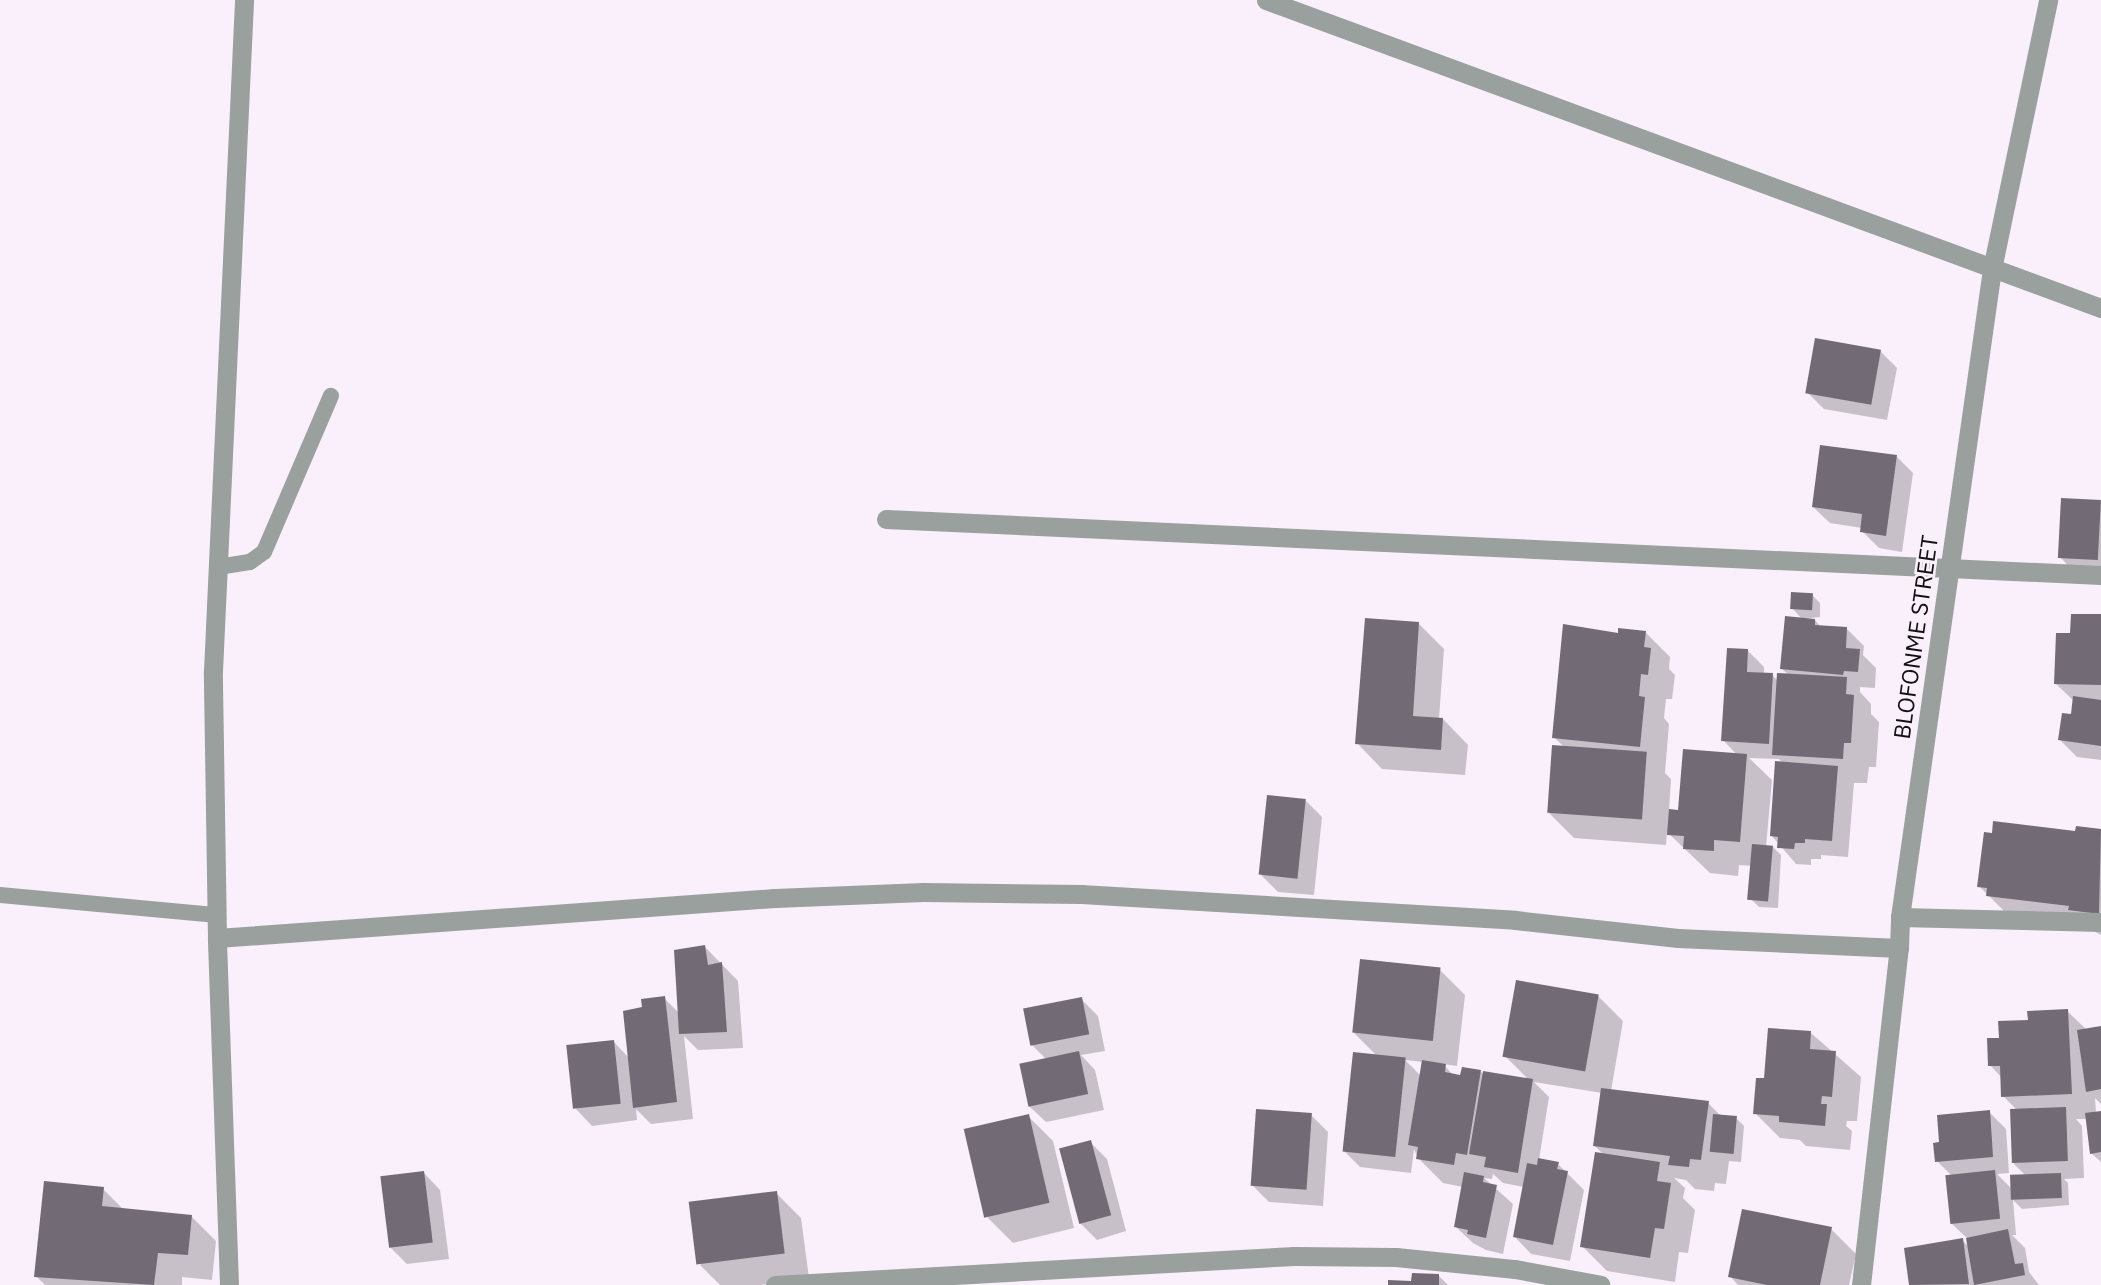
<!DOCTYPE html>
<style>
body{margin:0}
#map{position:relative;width:2101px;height:1285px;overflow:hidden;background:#f9f0fc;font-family:"IBM Plex Sans",sans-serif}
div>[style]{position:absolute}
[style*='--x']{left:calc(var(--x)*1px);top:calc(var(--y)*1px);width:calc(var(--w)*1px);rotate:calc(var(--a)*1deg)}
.shadow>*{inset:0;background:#0003}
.building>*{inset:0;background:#726b75;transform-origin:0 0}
.service>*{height:16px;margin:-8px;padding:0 8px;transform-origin:8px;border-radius:8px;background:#99a09d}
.minor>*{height:19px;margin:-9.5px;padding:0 9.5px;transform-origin:9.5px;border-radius:9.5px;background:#99a09d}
span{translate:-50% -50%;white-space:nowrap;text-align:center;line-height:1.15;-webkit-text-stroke:5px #f9f0fc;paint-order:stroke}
.street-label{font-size:23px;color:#131014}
</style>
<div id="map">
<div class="shadow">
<i style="clip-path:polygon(1880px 351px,1897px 368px,1887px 420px,1824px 409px,1807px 392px)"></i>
<i style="clip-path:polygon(1896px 456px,1913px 473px,1902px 552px,1879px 548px,1862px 531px,1862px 528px,1830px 523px,1813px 507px)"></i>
<i style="clip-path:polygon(2101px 502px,2101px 575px,2076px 574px,2060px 557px)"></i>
<i style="clip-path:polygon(1812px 595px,1820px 603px,1820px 617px,1802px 619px,1792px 608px)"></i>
<i style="clip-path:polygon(2101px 616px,2101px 760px,2077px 757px,2060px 740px,2072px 716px,2074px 701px,2056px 684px,2072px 635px)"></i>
<i style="clip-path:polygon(1815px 620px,1821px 627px,1847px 629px,1864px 646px,1863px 655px,1876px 668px,1875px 688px,1860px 687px,1860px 692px,1871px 704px,1871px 714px,1879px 722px,1876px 767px,1869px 767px,1867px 783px,1854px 783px,1848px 857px,1821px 855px,1821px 859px,1811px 859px,1811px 865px,1796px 864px,1771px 835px,1783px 764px,1779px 759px,1749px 758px,1772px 780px,1766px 847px,1773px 847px,1781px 855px,1778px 908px,1759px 907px,1751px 899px,1753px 866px,1739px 865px,1738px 876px,1710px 873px,1667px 832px,1666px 845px,1574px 838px,1549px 813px,1565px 748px,1554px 737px,1565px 626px,1619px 635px,1645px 632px,1670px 657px,1669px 669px,1675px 675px,1672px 699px,1666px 699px,1664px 718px,1669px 724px,1665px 773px,1671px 779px,1669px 811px,1679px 812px,1737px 755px,1723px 740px,1747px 650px,1764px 667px,1764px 674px,1772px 675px,1778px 681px,1789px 675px,1782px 669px)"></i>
<i style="clip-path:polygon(1419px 624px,1444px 649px,1439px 719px,1443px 719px,1468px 745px,1465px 775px,1382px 769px,1357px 743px)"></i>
<i style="clip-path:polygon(1305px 800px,1322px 817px,1314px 895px,1278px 892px,1261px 875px)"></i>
<i style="clip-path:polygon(2077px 828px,2101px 830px,2101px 935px,2090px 929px,2013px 920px,1979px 886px,2077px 833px)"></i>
<i style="clip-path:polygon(705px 947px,738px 981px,743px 1048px,698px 1050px,684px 1036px,693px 1119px,651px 1124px,636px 1109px,637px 1120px,592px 1126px,576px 1109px,613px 1041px,629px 1058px,644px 1008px,664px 998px,679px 1013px)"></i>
<i style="clip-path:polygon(evenodd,1440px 970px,1465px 995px,1457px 1066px,1443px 1064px,1454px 1076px,1481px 1072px,1484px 1075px,1529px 1080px,1505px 1056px,1598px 996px,1623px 1021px,1611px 1091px,1708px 1103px,1722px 1117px,1736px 1118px,1744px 1126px,1741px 1162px,1729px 1161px,1726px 1184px,1715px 1183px,1714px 1191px,1695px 1189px,1686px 1180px,1674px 1178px,1685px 1188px,1683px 1198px,1695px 1210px,1688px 1253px,1679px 1252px,1675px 1282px,1607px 1271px,1582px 1246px,1604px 1155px,1595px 1146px,1602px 1093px,1534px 1082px,1549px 1097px,1539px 1160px,1558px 1164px,1584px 1190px,1570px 1261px,1531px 1254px,1515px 1237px,1524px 1187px,1503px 1183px,1493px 1174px,1492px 1179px,1484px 1178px,1513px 1204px,1503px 1254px,1486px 1250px,1473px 1243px,1456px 1227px,1463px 1187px,1443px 1183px,1418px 1158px,1414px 1149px,1411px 1173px,1360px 1167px,1343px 1150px,1378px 1057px,1353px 1032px,1440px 970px,1405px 1060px,1424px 1062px,1421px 1076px,1405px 1060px)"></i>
<i style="clip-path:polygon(1081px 999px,1098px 1016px,1105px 1051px,1081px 1055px,1095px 1070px,1104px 1110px,1046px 1122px,1029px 1106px,1047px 1060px,1031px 1044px)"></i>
<i style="clip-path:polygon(2067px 1011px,2087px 1030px,2101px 1028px,2101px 1104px,2095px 1098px,2096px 1113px,2101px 1113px,2101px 1162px,2091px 1153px,2088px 1119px,2076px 1119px,2082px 1126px,2084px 1178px,2064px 1179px,2068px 1183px,2069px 1205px,2022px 1209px,2013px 1200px,2016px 1235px,2012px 1235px,2025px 1248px,2029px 1272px,2039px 1285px,1911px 1285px,1906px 1250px,1962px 1240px,1969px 1247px,1968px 1239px,1951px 1223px,1952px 1176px,1937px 1161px,1941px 1144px,1989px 1112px,2006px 1129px,2009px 1173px,1997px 1174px,2013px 1190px,2027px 1177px,2014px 1164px,2018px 1111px,2003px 1096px,2002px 1078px,1990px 1065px,2001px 1040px,2030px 1022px)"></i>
<i style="clip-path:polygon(1811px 1033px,1861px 1077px,1857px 1121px,1847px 1121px,1846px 1126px,1852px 1131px,1850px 1150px,1806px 1146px,1800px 1140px,1780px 1138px,1755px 1113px,1765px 1080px)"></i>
<i style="clip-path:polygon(1311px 1115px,1328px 1132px,1323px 1206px,1269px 1202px,1252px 1185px)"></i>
<i style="clip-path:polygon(1028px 1116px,1053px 1141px,1074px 1228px,1013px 1243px,988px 1218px)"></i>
<i style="clip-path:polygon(1090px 1142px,1107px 1159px,1126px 1231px,1097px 1240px,1080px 1223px)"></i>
<i style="clip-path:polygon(424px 1173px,440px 1190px,449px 1259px,407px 1264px,390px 1247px)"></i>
<i style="clip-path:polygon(103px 1189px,124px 1210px,191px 1216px,216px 1241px,212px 1280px,182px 1277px,182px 1285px,45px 1285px,36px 1276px)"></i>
<i style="clip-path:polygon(776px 1193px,801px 1218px,809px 1278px,761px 1285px,720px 1285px,700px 1265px)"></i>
<i style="clip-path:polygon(1831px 1229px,1856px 1254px,1849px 1285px,1738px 1285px,1730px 1276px)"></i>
<i style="clip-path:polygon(1439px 1276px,1448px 1285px,1390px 1285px,1412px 1283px)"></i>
</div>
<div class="building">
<i style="left:1815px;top:338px;width:67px;height:56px;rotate:10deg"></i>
<i style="clip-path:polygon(1820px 445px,1897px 455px,1886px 536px,1860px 532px,1862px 514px,1812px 507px)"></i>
<i style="left:2061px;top:498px;width:40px;height:60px;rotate:3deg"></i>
<i style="left:1791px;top:592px;width:22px;height:17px;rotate:3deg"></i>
<i style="clip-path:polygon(2071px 614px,2101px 614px,2101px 685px,2054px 684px,2056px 633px,2070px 633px)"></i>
<i style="clip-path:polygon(1785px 616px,1815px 619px,1815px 625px,1847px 627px,1846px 648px,1860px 649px,1858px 672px,1844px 671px,1843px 675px,1780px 669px)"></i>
<i style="clip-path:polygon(1365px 618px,1419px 622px,1413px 716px,1443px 718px,1441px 750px,1355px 744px)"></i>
<i style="clip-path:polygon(1563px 624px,1618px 633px,1618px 628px,1646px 631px,1644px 647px,1651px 648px,1648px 675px,1641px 674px,1639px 696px,1645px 697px,1640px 747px,1552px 738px)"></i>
<i style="clip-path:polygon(1727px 648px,1748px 649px,1747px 672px,1773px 673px,1769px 744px,1721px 741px)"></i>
<i style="clip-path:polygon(1777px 673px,1847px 677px,1846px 694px,1854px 695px,1851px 743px,1844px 743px,1843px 759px,1772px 755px)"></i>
<i style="clip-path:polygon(2073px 696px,2101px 700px,2101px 746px,2058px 740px,2062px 713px,2071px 714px)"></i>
<i style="left:1552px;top:745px;width:95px;height:68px;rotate:4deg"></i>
<i style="clip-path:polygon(1683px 749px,1747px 754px,1740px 842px,1714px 840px,1714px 851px,1683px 849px,1684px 836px,1667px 835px,1669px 809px,1678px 810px)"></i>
<i style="clip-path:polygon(1775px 761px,1838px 766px,1832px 841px,1805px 839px,1805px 843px,1795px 843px,1794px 849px,1777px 848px,1778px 837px,1770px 836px)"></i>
<i style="left:1267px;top:795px;width:39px;height:80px;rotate:6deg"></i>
<i style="clip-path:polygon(1993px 821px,2075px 831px,2076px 826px,2101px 829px,2099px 914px,2068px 910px,2069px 906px,1986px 896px,1987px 888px,1977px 887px,1984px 832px,1992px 833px)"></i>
<i style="left:1752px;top:844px;width:21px;height:56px;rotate:5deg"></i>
<i style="clip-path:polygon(705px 945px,708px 965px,722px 962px,727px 1032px,679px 1034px,674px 950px)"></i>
<i style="left:1360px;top:959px;width:81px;height:74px;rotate:6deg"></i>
<i style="left:1516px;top:980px;width:84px;height:78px;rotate:10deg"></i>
<i style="clip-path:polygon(665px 996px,677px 1102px,633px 1108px,623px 1011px,642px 1007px,641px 999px)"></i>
<i style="left:1082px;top:997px;width:38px;height:60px;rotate:79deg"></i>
<i style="clip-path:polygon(2068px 1009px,2072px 1094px,2001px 1097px,2000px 1066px,1988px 1066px,1987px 1038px,1999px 1038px,1998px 1021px,2028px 1020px,2027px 1011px)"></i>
<i style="clip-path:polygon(2101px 1026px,2101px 1089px,2086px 1092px,2077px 1030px)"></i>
<i style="clip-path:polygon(1768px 1028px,1811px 1031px,1810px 1049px,1836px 1051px,1832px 1097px,1822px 1096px,1821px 1104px,1827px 1104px,1825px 1126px,1779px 1122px,1779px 1116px,1753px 1114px,1756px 1078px,1764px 1078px)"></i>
<i style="left:614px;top:1040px;width:64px;height:48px;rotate:84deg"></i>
<i style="left:1079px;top:1051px;width:44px;height:61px;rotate:78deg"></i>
<i style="left:1353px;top:1052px;width:53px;height:100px;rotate:6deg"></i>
<i style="clip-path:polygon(1422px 1060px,1446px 1064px,1445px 1072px,1460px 1075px,1462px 1067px,1481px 1070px,1467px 1155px,1456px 1153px,1454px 1165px,1416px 1159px,1418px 1147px,1408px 1145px)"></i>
<i style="clip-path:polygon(1483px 1071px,1533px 1079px,1518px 1173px,1484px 1167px,1486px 1157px,1469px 1154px)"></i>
<i style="clip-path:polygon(1601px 1088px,1709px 1101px,1701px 1160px,1690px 1159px,1689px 1167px,1668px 1165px,1670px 1156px,1593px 1146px)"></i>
<i style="left:2066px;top:1107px;width:54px;height:56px;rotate:88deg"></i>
<i style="left:1256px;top:1109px;width:56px;height:77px;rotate:4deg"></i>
<i style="clip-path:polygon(1990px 1110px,1993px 1157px,1935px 1162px,1933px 1143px,1939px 1142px,1937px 1115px)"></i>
<i style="clip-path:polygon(2101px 1111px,2101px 1152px,2090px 1154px,2085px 1113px)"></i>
<i style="left:1029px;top:1114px;width:91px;height:67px;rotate:77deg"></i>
<i style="left:1713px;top:1114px;width:24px;height:38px;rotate:5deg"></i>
<i style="left:1091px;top:1140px;width:78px;height:33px;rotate:75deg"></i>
<i style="clip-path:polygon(1595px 1152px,1660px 1162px,1657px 1181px,1671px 1183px,1664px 1229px,1655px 1228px,1650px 1258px,1580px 1247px)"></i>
<i style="clip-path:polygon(1538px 1158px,1559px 1162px,1557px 1169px,1568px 1171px,1553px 1245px,1513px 1237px,1527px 1163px,1537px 1165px)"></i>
<i style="left:1995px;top:1170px;width:49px;height:50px;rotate:84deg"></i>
<i style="left:424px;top:1171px;width:72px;height:44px;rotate:83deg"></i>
<i style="clip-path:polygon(1464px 1172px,1484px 1176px,1483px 1182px,1497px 1185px,1486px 1238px,1467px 1234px,1468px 1230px,1454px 1227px)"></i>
<i style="left:2061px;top:1173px;width:25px;height:51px;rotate:88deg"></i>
<i style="clip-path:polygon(44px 1181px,104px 1187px,102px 1206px,192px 1215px,188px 1255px,158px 1253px,154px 1285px,34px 1277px)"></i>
<i style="left:777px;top:1191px;width:63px;height:89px;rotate:83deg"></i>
<i style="clip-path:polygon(1742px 1209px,1832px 1227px,1820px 1285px,1767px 1285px,1728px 1277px)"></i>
<i style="clip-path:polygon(2008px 1229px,2015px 1264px,2023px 1263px,2025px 1275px,1974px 1285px,1966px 1238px)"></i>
<i style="clip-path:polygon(1963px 1238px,1969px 1284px,1909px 1285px,1904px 1248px)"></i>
<i style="clip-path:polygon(1412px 1273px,1439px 1274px,1439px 1285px,1388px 1285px,1388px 1280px,1411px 1281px)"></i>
</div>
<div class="service">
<i style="--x:218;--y:567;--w:32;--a:-9"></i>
<i style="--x:250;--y:562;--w:17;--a:-36"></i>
<i style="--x:264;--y:552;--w:170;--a:-66.8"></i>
<i style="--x:0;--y:895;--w:218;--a:5.3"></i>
</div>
<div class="minor">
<i style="--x:1266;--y:0;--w:890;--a:20.25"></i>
<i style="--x:886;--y:519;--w:1216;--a:2.64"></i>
<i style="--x:1900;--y:917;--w:201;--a:1.4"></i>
<i style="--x:217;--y:938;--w:559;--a:-4.1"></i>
<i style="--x:775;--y:898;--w:148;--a:-2.3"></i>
<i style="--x:923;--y:892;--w:158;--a:0.7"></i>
<i style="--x:1081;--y:894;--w:435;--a:3.4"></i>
<i style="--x:1515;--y:920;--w:164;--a:6.3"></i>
<i style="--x:1678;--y:938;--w:221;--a:2.6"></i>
<i style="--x:229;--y:1285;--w:347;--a:-92"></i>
<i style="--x:217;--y:938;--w:267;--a:-90.9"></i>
<i style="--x:213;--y:671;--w:672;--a:-87.35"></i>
<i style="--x:775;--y:1285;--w:520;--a:-3.2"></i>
<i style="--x:1294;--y:1256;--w:102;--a:0.6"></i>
<i style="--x:1396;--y:1257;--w:120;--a:5.8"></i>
<i style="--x:1515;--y:1269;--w:87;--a:10.5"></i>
<i style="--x:1861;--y:1285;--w:339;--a:-83.6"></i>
<i style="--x:1899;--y:948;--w:31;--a:-88"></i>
<i style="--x:1900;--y:917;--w:654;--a:-81.92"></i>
<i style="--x:1992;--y:269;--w:275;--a:-78.2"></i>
</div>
<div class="street-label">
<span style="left:1915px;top:637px;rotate:-82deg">BLOFONME STREET</span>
</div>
</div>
